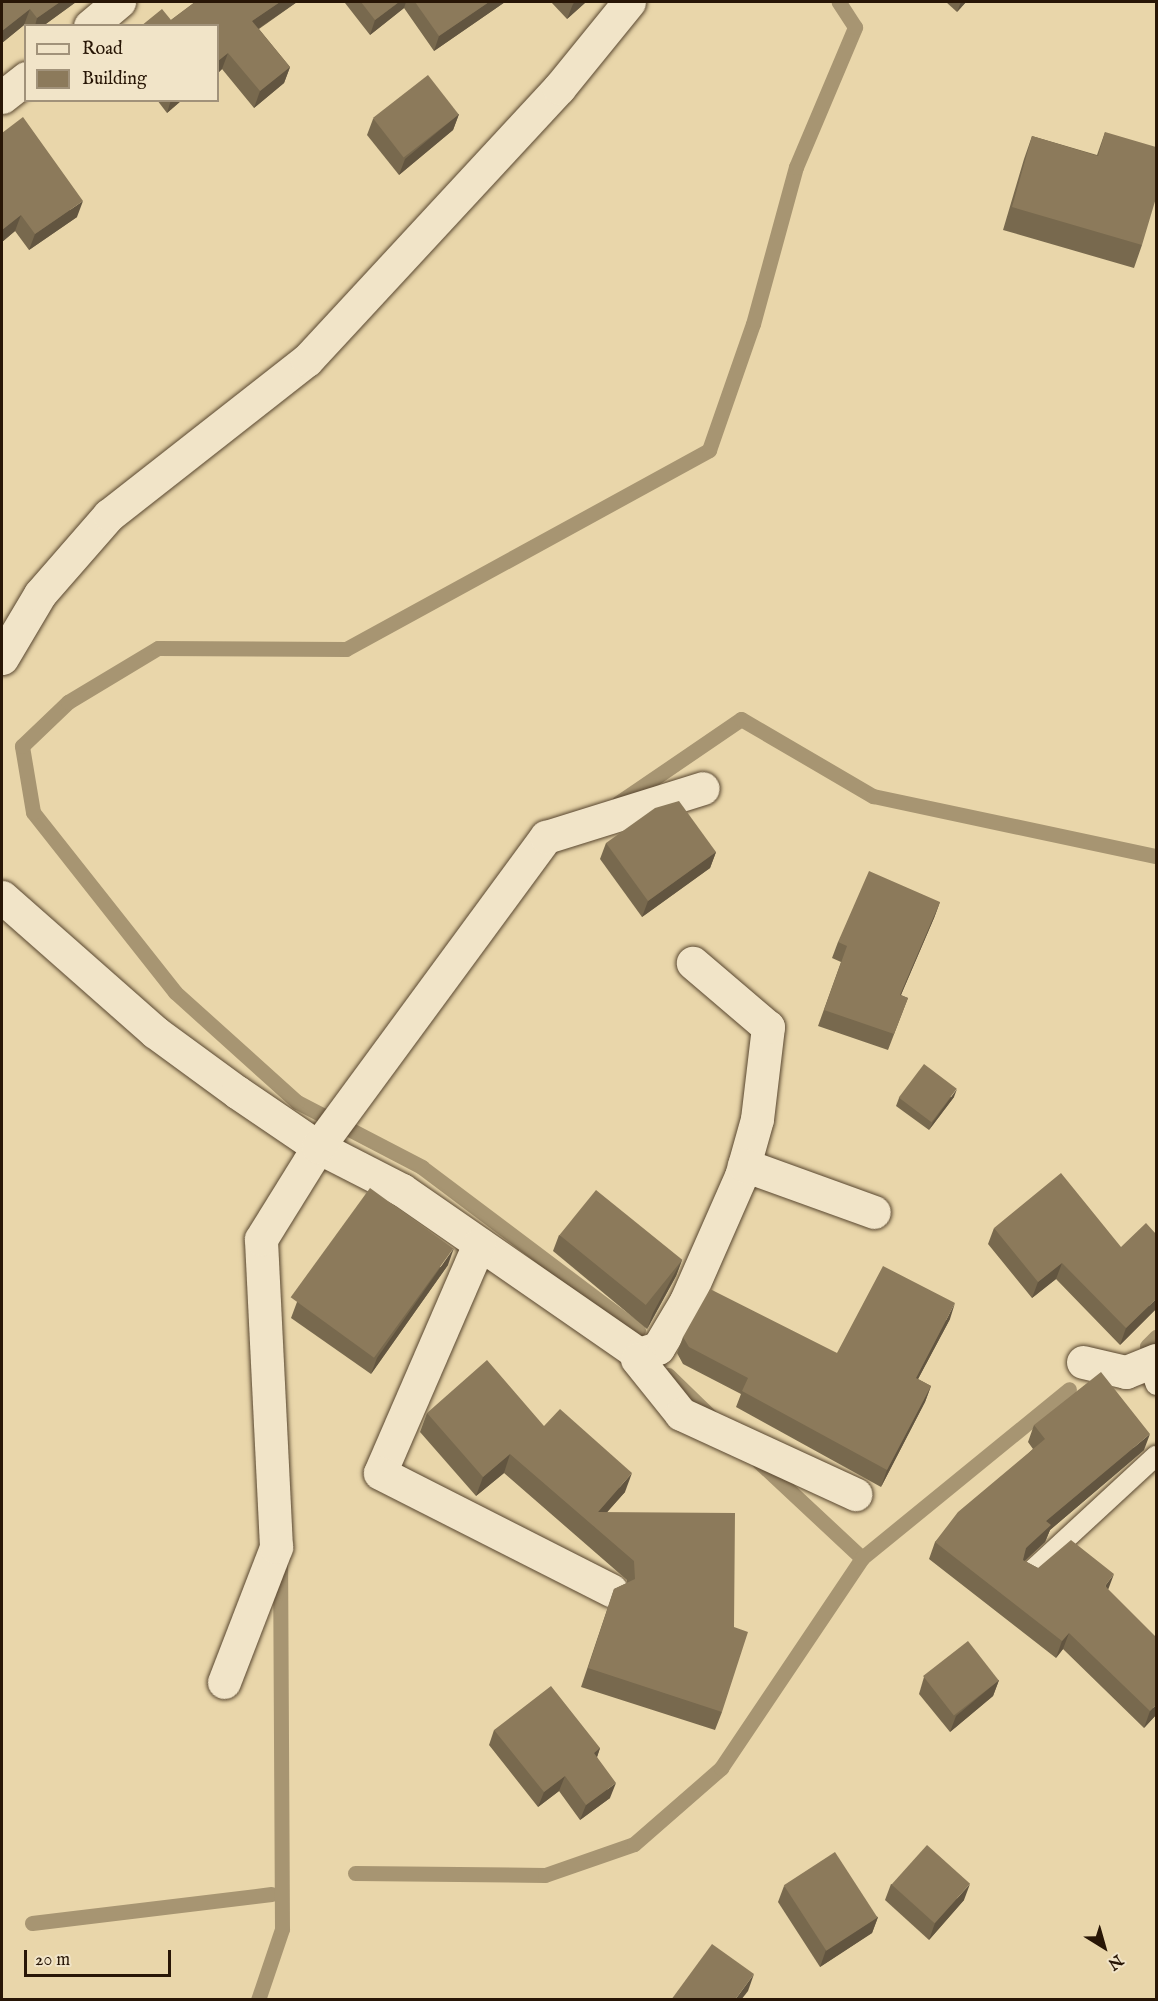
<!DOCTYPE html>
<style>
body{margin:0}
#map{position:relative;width:1158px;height:2001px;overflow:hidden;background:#e9d6aa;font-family:"IM FELL English",serif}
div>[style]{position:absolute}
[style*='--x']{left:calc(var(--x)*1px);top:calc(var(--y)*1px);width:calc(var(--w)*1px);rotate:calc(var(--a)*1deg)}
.stream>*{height:15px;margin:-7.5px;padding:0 7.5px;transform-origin:7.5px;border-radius:7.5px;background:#a79572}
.roads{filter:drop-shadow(0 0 2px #58462f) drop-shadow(0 0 2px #58462f)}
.service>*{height:20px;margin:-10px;padding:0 10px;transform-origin:10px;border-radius:10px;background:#f1e4c8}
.minor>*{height:33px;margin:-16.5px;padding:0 16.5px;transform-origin:16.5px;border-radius:16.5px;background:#f1e4c8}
.wall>*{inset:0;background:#78694e}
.shaded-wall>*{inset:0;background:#625540}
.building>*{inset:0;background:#8c7a5b;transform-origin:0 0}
span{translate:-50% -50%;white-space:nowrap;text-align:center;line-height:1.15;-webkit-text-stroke:4.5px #f1e4c8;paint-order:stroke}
.frame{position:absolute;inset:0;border:3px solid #281606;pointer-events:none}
.legend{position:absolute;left:24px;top:24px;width:195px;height:78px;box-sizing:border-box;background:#f1e4c8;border:2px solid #a1927a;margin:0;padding:8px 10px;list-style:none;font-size:18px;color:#281606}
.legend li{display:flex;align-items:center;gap:12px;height:30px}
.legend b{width:30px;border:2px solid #a1927a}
.north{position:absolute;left:1074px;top:1917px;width:60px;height:60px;-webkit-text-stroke:4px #f1e4c8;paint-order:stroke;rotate:143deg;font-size:16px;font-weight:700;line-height:24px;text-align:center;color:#281606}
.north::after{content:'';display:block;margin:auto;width:21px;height:27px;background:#281606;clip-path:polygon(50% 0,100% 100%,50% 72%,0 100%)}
.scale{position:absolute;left:24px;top:1950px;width:147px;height:27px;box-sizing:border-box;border:3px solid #281606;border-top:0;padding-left:8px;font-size:18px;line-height:21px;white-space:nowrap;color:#281606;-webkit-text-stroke:4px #f1e4c8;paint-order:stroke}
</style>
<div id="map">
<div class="stream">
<i style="--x:618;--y:803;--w:149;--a:-34.3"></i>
<i style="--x:741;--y:719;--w:153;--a:30.3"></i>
<i style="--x:873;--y:796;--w:289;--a:12"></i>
<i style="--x:638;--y:1330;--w:271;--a:-143"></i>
<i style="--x:422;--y:1167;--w:141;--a:-152.5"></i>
<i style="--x:297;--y:1102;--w:164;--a:-138"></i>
<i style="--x:175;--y:992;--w:229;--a:-128.3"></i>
<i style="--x:33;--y:812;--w:67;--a:-99.5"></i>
<i style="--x:22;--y:746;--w:64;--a:-43.7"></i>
<i style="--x:68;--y:702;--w:105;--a:-31"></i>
<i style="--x:158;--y:648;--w:188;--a:0.3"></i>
<i style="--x:346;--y:649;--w:414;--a:-28.7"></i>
<i style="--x:709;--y:450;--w:133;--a:-70.8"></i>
<i style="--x:753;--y:324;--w:163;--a:-74.7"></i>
<i style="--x:796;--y:167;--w:152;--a:-67.1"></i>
<i style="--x:855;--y:27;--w:30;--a:-123"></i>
<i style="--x:1147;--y:1346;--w:13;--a:-45"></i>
<i style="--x:668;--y:1375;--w:60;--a:44.3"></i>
<i style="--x:759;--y:1462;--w:141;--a:43"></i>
<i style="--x:355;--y:1873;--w:190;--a:0.6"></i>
<i style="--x:545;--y:1875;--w:94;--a:-19.2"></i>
<i style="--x:634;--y:1844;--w:116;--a:-41.1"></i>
<i style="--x:721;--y:1768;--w:253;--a:-56.1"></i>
<i style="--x:862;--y:1558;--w:267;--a:-39.2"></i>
<i style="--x:32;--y:1923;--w:241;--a:-6.9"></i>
<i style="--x:258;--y:2000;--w:75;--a:-71.3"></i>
<i style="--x:282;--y:1929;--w:364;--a:-90.3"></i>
</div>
<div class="roads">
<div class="service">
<i style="--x:1149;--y:1365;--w:21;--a:71"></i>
<i style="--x:1029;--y:1573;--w:173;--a:-42.7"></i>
</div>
<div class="minor">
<i style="--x:90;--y:26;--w:38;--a:-40"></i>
<i style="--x:2;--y:97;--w:31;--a:-38"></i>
<i style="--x:2;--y:658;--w:74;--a:-59.3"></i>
<i style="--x:40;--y:594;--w:105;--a:-48.9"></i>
<i style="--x:109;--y:515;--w:251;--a:-38.1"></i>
<i style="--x:307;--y:360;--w:371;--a:-47.2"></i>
<i style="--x:559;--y:88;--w:111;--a:-50.9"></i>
<i style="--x:2;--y:897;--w:204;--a:41.4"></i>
<i style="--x:155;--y:1032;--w:102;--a:36.2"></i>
<i style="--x:237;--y:1092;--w:98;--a:34.2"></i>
<i style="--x:318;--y:1147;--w:94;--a:27.1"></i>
<i style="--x:402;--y:1190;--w:288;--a:34.7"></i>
<i style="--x:639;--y:1354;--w:20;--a:-18"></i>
<i style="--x:658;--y:1348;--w:55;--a:-59.2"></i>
<i style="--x:686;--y:1301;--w:137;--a:-66.3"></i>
<i style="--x:741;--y:1176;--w:59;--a:-74.3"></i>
<i style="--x:757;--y:1119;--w:93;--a:-83.2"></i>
<i style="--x:768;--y:1027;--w:99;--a:-139.5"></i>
<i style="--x:744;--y:1165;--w:138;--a:19.9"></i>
<i style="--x:479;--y:1244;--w:249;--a:113.4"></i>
<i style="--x:380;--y:1473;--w:259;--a:26.9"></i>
<i style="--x:639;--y:1354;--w:5;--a:112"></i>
<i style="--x:637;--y:1359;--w:70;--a:51.3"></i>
<i style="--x:681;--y:1414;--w:192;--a:24.7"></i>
<i style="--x:1083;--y:1362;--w:44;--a:13.1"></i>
<i style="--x:1126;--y:1372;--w:32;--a:-22"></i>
<i style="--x:224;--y:1682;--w:145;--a:-68.9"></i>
<i style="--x:276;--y:1547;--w:308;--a:-92.8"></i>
<i style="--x:261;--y:1239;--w:108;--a:-58.2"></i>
<i style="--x:318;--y:1147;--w:385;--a:-53.7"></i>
<i style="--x:546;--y:837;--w:164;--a:-17.3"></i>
</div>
</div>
<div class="wall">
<i style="clip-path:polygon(2px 2px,76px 2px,43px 26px,26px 26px,26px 27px,24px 25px,2px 43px)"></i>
<i style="clip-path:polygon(195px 2px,297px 2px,259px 29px,290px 67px,284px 83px,254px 108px,222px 69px,218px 73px,218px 26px,171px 20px)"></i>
<i style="clip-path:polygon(345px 2px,505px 2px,434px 51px,404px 8px,370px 35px,345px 3px)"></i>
<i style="clip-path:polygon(551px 2px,586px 2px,567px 19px)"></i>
<i style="clip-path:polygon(946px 2px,966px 2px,957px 12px)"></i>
<i style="clip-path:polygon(157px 100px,182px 100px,167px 113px)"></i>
<i style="clip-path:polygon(459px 114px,453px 130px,399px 175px,367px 135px,373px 119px)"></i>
<i style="clip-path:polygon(1105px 132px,1142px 245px,1134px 268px,1003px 230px,1024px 159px,1032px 136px,1097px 155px)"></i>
<i style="clip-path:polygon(2px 133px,77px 217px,29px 250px,15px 231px,2px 242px)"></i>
<i style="clip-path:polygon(606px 843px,716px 852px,710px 868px,642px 917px,600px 859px)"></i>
<i style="clip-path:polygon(940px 902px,934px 918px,901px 995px,908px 998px,888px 1050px,818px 1026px,841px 962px,832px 958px,838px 942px)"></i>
<i style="clip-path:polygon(954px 1097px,929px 1130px,896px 1106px,899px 1098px)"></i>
<i style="clip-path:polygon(994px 1228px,1156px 1309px,1120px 1345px,1056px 1279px,1032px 1298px,988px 1244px)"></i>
<i style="clip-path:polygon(559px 1235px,682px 1260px,676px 1276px,647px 1329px,553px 1251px)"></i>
<i style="clip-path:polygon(448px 1265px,371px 1374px,291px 1318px,297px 1302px)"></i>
<i style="clip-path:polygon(950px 1319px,918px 1379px,931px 1386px,925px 1402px,881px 1487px,736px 1407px,741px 1394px,683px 1364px,677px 1353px,683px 1337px,837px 1353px)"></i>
<i style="clip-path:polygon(427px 1413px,544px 1426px,625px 1492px,607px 1512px,722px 1712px,715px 1730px,581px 1687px,614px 1589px,627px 1583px,627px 1580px,504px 1473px,476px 1496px,420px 1432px)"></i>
<i style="clip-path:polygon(1034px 1425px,1144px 1450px,1050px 1530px,1045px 1542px,1025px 1561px,1038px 1568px,1108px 1590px,1156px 1715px,1144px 1728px,1063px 1649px,1056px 1658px,929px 1559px,935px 1542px,1033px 1449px,1028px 1442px)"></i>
<i style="clip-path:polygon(924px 1677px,999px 1680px,993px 1696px,950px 1732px,919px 1694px)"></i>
<i style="clip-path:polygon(494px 1730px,600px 1748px,597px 1757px,610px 1798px,580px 1820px,559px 1791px,538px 1807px,489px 1745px)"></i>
<i style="clip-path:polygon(891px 1884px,964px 1900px,929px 1940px,885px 1900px)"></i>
<i style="clip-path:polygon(784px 1886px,878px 1917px,872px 1933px,820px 1967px,778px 1902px)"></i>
</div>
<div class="shaded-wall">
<i style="clip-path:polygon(60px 2px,76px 2px,43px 26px,35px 26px,37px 18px)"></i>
<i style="clip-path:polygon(280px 2px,297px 2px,246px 37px,252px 21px)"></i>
<i style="clip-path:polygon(399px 2px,406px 2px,404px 8px,370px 35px,375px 20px)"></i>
<i style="clip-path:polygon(489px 2px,505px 2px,434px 51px,439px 36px)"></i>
<i style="clip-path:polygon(575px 2px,586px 2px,567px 19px,573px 4px)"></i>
<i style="clip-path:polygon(961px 2px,966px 2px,957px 12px)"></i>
<i style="clip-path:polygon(30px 9px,24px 25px,2px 43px,2px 31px)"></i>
<i style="clip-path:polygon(228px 53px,222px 69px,218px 73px,218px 61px)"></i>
<i style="clip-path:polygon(290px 67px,284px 83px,254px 108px,260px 91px)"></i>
<i style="clip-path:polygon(171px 100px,182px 100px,167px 113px)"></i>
<i style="clip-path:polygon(459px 114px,453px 130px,399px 175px,405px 159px)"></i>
<i style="clip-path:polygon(83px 201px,77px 217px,29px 250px,35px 234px)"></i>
<i style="clip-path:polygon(21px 215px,15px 231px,2px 242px,2px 230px)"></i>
<i style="clip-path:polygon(716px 852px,710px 868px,642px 917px,648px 901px)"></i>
<i style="clip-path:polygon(940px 902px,934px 918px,894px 1011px,900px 995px)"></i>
<i style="clip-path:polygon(957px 1089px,954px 1097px,929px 1130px,933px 1122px)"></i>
<i style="clip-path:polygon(454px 1248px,448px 1265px,371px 1374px,377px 1358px)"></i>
<i style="clip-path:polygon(682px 1260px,676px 1276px,647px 1329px,653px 1313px)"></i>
<i style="clip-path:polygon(1062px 1263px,1056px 1279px,1032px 1298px,1038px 1282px)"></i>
<i style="clip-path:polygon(1156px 1299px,1156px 1309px,1120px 1345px,1126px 1328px)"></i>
<i style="clip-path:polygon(955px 1303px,950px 1319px,910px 1394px,916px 1378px)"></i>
<i style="clip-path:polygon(931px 1386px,925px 1402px,881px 1487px,887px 1470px)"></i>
<i style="clip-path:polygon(1150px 1434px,1144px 1450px,1050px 1530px,1045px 1542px,1020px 1565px,1026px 1548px,1046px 1521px)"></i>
<i style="clip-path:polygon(510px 1454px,504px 1473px,476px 1496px,483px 1477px)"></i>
<i style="clip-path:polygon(632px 1473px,625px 1492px,594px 1527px,598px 1512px)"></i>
<i style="clip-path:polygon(1114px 1574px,1108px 1590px,1105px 1586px)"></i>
<i style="clip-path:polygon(1069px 1633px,1063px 1649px,1056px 1658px,1062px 1641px)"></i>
<i style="clip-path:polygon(999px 1680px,993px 1696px,950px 1732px,956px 1716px)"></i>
<i style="clip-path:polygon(1156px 1705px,1156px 1715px,1144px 1728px,1150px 1711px)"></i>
<i style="clip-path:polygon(600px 1748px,595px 1763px,594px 1753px)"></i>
<i style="clip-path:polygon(565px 1776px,559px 1791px,538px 1807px,544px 1792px)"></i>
<i style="clip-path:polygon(616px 1783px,610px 1798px,580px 1820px,586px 1805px)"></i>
<i style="clip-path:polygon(970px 1884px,964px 1900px,929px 1940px,935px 1923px)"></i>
<i style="clip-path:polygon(878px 1917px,872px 1933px,820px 1967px,826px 1950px)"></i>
<i style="clip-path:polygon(754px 1974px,748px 1991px,741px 2000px,735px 2000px)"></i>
</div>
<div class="building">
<i style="clip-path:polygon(2px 2px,60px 2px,37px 18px,30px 9px,2px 31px)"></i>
<i style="clip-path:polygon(195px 2px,280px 2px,252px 21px,290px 67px,260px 91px,228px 53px,218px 61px,218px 26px,141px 26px,162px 9px,171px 20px)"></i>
<i style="clip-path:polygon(361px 2px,399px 2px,375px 20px)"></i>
<i style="clip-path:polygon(415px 2px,489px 2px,439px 36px)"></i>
<i style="left:428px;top:75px;width:50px;height:70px;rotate:52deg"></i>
<i style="clip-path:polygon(23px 117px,83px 201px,35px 234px,21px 215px,2px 230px,2px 133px)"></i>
<i style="clip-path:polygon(1105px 132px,1156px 147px,1156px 198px,1142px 245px,1012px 207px,1032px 136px,1098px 156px)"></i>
<i style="clip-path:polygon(679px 801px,716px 852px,648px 901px,606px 843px,655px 808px)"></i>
<i style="clip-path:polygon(869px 871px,940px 902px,900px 995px,908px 998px,894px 1034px,824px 1010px,847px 946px,838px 942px)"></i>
<i style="left:924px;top:1064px;width:41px;height:42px;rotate:37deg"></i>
<i style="clip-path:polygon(1061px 1173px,1121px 1247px,1146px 1223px,1156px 1234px,1156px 1299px,1126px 1328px,1062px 1263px,1038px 1282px,994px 1228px)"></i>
<i style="left:370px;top:1188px;width:103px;height:135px;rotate:36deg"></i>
<i style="left:596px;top:1190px;width:111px;height:58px;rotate:39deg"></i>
<i style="clip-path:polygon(883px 1266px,955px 1303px,916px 1378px,931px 1386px,887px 1470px,742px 1391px,748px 1378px,689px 1347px,683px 1337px,710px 1289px,837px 1353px)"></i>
<i style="clip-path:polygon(487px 1360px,544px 1426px,560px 1409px,632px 1473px,598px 1512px,735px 1513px,734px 1627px,748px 1632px,722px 1712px,588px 1668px,614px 1589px,635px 1579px,634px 1561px,510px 1454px,483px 1477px,427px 1413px)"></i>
<i style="clip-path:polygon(1101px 1372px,1150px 1434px,1046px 1521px,1051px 1525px,1026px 1548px,1023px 1560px,1038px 1568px,1071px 1540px,1114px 1574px,1105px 1586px,1156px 1637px,1156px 1705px,1150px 1711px,1069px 1633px,1062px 1641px,935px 1542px,958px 1512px,1045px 1439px,1034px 1425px)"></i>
<i style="left:968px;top:1641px;width:50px;height:57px;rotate:52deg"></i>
<i style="clip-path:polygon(551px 1686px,600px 1748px,594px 1753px,616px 1783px,586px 1805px,565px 1776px,544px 1792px,494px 1730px)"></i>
<i style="left:927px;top:1845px;width:58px;height:53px;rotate:42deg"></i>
<i style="left:835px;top:1852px;width:78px;height:61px;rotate:57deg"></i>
<i style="clip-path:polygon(712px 1944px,754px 1974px,735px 2000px,671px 2000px)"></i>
</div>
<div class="frame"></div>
<ul class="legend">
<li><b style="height:8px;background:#f1e4c8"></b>Road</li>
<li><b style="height:16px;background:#8c7a5b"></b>Building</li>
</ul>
<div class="north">N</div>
<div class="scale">20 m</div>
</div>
